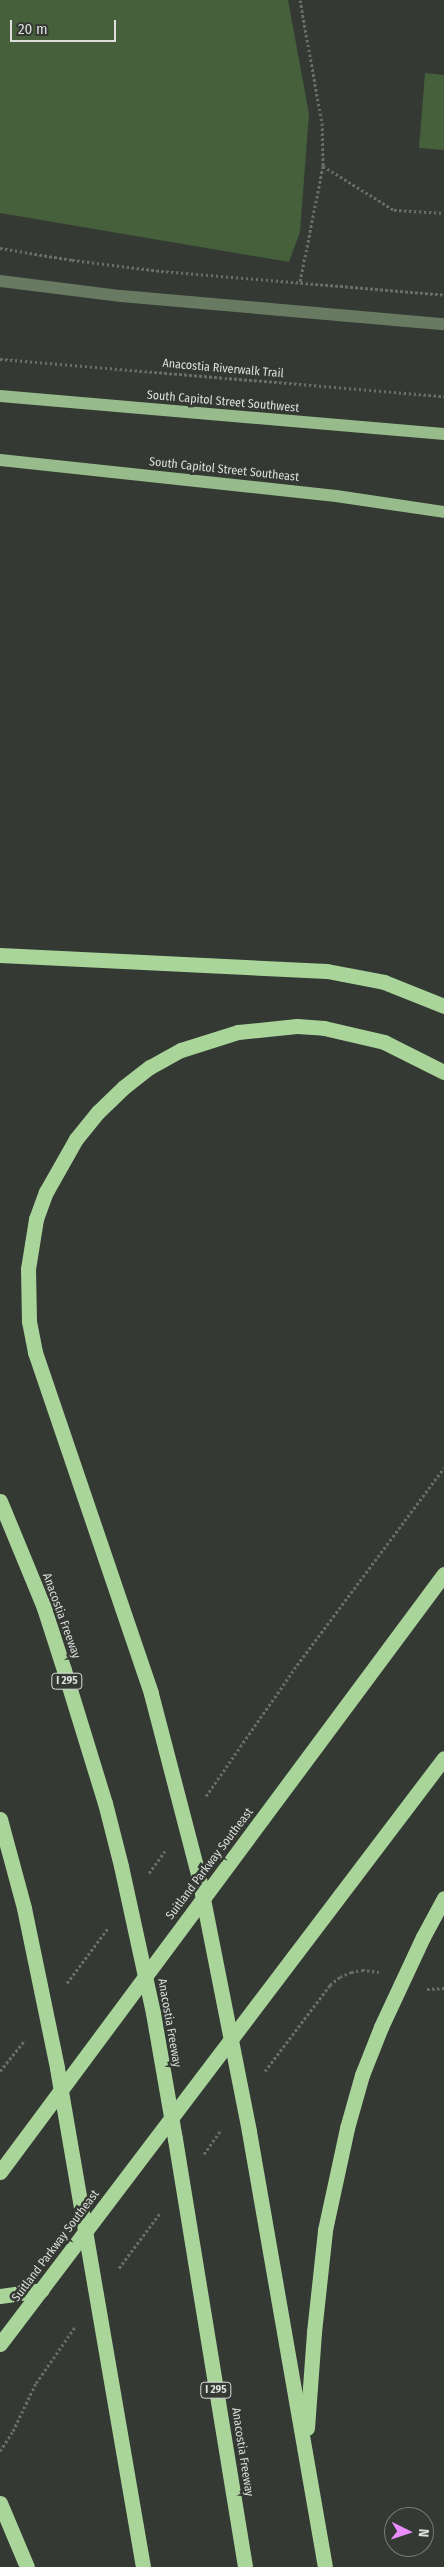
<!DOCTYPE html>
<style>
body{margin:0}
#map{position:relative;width:444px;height:2567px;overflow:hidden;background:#343933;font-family:"Fira Sans Condensed",sans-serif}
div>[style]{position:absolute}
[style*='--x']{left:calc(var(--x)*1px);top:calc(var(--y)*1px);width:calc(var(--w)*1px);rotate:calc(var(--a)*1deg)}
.green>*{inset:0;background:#45603b}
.path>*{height:3px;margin-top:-1.5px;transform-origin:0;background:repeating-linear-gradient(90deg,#6a6e69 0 2.5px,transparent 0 5px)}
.minor>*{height:12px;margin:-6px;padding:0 6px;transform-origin:6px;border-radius:6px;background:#687a62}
.major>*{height:12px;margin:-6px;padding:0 6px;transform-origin:6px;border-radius:6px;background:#97bb8b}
.highway>*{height:15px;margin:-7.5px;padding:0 7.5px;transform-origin:7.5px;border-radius:7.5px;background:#a9d59a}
span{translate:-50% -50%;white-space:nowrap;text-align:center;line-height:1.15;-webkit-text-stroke:5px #343933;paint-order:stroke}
.shield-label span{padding:1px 4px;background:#343933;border:1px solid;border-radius:4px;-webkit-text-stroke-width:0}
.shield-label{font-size:11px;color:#dcdfdc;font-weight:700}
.street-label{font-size:12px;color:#dcdfdc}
.north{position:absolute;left:384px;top:2507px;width:50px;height:50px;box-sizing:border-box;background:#343933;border:1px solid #777b77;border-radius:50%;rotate:94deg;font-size:14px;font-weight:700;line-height:20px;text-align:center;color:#dcdfdc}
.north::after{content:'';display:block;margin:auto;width:18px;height:22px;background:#ea8dfc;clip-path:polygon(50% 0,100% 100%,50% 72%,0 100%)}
.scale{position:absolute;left:10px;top:20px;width:106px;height:22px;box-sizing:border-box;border:2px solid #dcdfdc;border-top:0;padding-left:6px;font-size:15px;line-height:18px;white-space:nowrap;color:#dcdfdc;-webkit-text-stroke:4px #343933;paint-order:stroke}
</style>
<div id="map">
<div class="green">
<i style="clip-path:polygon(0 0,288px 0,309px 114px,300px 232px,289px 262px,0 213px)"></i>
<i style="clip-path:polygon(425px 73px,444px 75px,444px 150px,419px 148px)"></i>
</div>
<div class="path">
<i style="--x:300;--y:0;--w:125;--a:79.9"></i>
<i style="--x:322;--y:123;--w:43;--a:88.7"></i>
<i style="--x:323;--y:166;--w:118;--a:101.2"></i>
<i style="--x:323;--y:166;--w:84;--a:31.8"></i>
<i style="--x:394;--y:210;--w:50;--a:3.4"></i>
<i style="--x:0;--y:248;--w:73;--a:9.5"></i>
<i style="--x:72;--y:260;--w:90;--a:7"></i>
<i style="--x:161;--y:271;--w:284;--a:4.8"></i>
<i style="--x:0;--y:359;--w:446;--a:4.8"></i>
<i style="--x:206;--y:1796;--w:160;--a:-55.2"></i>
<i style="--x:297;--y:1665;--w:246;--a:-53.3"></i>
<i style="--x:149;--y:1873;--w:27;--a:-54"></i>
<i style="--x:67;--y:1983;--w:69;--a:-53.3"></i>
<i style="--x:427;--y:1989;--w:17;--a:-3"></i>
<i style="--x:0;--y:2071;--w:40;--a:-51"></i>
<i style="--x:265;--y:2071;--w:108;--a:-52.9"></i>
<i style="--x:330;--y:1985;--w:13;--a:-39"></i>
<i style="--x:340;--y:1977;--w:12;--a:-24"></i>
<i style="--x:351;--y:1972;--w:11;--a:-10"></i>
<i style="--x:362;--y:1970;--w:17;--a:7"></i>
<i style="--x:204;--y:2154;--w:29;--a:-55"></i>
<i style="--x:119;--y:2268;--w:69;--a:-53.3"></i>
<i style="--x:0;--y:2451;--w:24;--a:-57"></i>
<i style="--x:13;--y:2431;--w:53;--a:-64.4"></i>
<i style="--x:36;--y:2383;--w:68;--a:-55.1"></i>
</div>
<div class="minor">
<i style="--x:0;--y:281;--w:122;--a:7.1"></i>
<i style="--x:121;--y:296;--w:324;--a:5"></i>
</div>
<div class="major">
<i style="--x:0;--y:396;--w:446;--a:4.9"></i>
<i style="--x:0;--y:460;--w:338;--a:6.1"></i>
<i style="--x:336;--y:496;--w:109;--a:8.4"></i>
</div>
<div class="highway">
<i style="--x:0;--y:955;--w:327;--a:2.8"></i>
<i style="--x:327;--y:971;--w:58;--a:10.9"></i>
<i style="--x:384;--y:982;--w:65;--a:21.8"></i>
<i style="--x:0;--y:1501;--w:116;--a:67.6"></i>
<i style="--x:44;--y:1608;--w:65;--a:72.1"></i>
<i style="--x:64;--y:1670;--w:139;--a:72.9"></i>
<i style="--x:105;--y:1803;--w:65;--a:75.7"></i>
<i style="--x:121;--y:1866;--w:150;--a:77.7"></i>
<i style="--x:153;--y:2013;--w:128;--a:80.1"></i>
<i style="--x:175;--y:2139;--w:434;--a:80.7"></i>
<i style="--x:0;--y:1819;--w:92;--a:74.9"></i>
<i style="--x:24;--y:1908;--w:163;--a:78.3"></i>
<i style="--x:57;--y:2068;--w:506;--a:80.22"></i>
<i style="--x:0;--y:2172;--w:745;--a:-53.41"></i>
<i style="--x:0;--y:2296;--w:42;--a:-8.1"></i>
<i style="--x:0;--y:2344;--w:735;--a:-52.85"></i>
<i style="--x:307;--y:2428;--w:96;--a:-85.8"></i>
<i style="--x:314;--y:2332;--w:103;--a:-83.8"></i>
<i style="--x:325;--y:2230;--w:104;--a:-77.8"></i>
<i style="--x:347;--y:2128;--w:55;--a:-74.2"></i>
<i style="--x:362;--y:2075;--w:52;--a:-68.4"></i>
<i style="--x:381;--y:2027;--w:99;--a:-65"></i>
<i style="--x:423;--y:1937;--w:44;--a:-61.7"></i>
<i style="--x:0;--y:2503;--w:69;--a:67.1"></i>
<i style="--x:325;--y:2567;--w:443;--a:-99.9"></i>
<i style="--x:249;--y:2131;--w:262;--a:-101.2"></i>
<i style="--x:198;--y:1874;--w:187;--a:-104.6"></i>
<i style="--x:151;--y:1693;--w:360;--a:-108.8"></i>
<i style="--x:35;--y:1352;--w:32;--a:-101"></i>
<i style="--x:29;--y:1321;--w:52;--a:-91.1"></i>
<i style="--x:28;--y:1269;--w:51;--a:-80.9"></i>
<i style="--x:36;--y:1219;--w:29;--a:-70"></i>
<i style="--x:46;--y:1192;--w:61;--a:-60.5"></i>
<i style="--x:76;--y:1139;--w:35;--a:-51"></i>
<i style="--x:98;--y:1112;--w:36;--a:-44"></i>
<i style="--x:124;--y:1087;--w:33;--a:-38"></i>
<i style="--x:150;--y:1067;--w:35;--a:-29"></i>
<i style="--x:181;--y:1050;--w:60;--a:-17.5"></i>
<i style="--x:238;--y:1032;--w:59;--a:-5.8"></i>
<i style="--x:297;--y:1026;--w:27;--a:4"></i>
<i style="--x:324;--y:1028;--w:62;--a:13.1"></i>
<i style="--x:384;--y:1042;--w:67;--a:26.6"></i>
</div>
<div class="shield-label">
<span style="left:67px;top:1681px">I 295</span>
<span style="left:216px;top:2390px">I 295</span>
</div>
<div class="street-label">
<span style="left:223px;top:369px;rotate:5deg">Anacostia Riverwalk Trail</span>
<span style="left:223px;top:402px;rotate:5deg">South Capitol Street Southwest</span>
<span style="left:224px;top:470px;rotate:6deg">South Capitol Street Southeast</span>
<span style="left:61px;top:1616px;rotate:70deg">Anacostia Freeway</span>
<span style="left:210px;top:1864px;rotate:-53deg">Suitland Parkway Southeast</span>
<span style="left:169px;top:2023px;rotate:80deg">Anacostia Freeway</span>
<span style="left:56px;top:2246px;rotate:-53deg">Suitland Parkway Southeast</span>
<span style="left:242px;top:2452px;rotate:81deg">Anacostia Freeway</span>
</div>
<div class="north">N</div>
<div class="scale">20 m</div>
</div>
